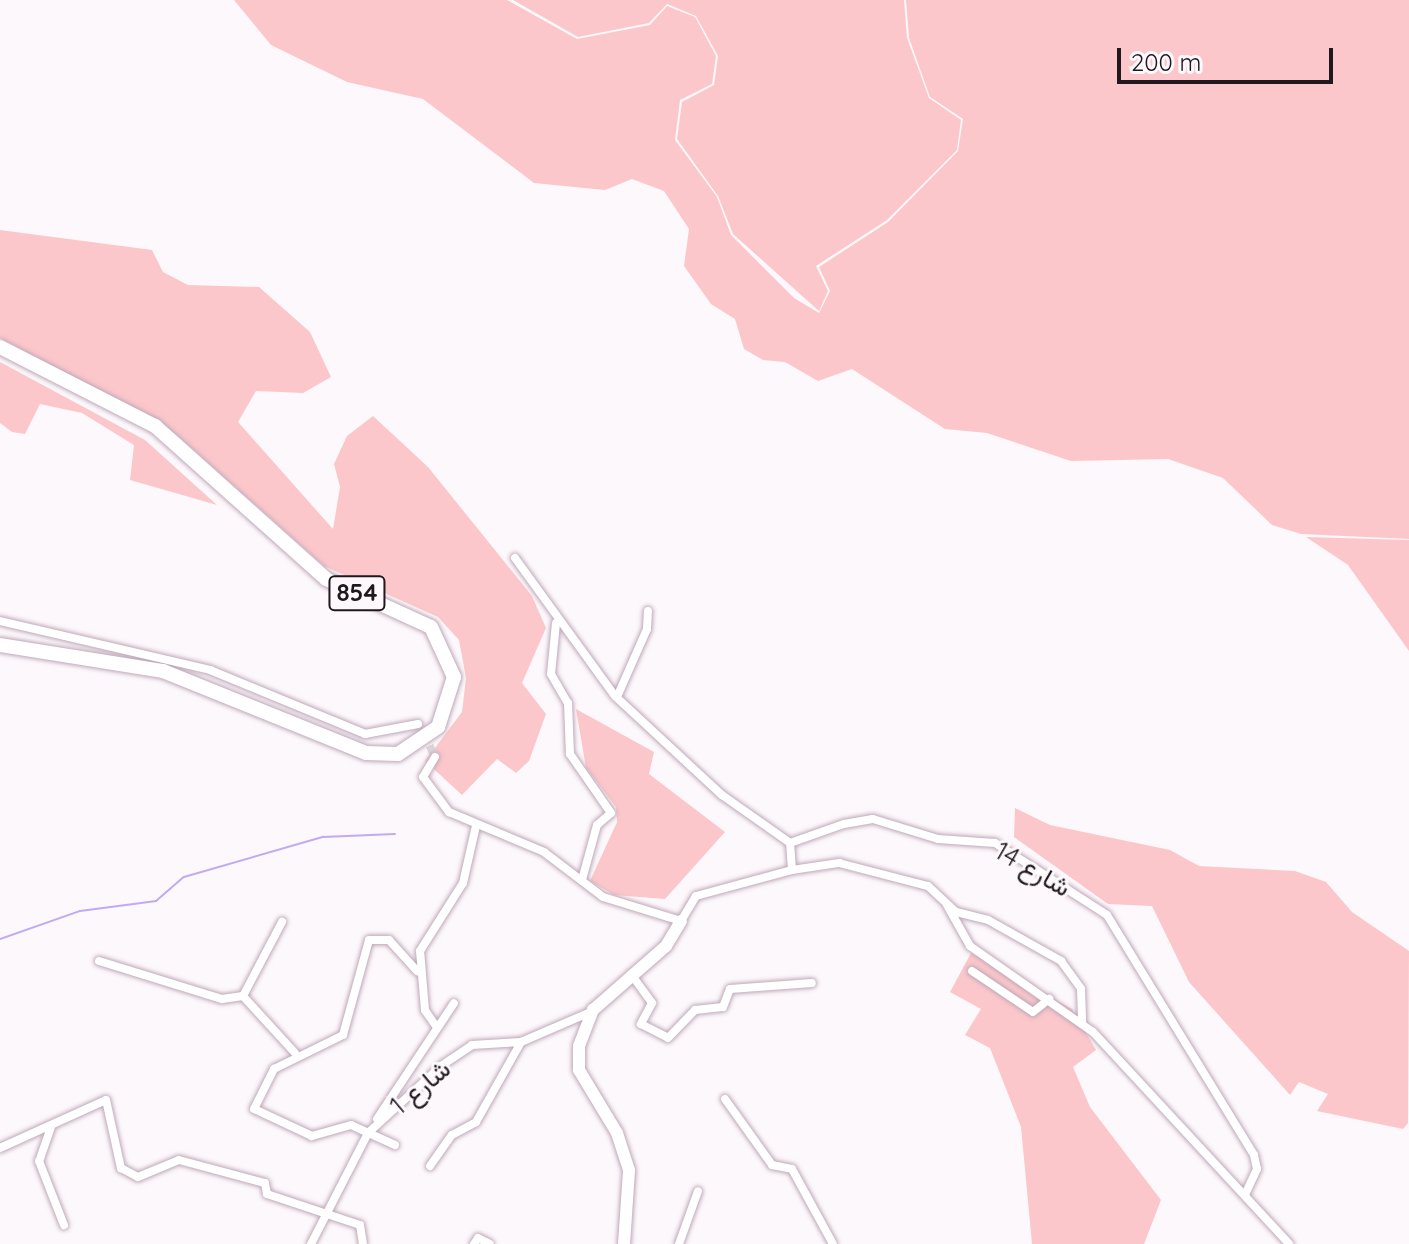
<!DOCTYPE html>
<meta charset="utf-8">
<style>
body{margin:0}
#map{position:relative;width:1409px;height:1244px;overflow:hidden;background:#fdf8fb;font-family:Quicksand,Vazirmatn,sans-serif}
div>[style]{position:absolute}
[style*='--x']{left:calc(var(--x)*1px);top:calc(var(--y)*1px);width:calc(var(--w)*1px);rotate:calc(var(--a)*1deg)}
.green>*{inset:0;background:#fcc7ca}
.stream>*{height:2px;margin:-1px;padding:0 1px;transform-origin:1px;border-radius:1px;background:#c0abf1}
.street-tunnel>*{height:8px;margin-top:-4px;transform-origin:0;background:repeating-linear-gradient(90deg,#dcd6da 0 8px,transparent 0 12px)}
.roads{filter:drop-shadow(0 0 2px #bfa8b9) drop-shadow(0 0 2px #bfa8b9)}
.street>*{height:8px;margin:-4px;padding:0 4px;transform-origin:4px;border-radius:4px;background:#fff}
.secondary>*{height:12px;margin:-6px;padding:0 6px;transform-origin:6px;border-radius:6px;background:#fff}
.primary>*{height:14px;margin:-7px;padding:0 7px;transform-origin:7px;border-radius:7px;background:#fff}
span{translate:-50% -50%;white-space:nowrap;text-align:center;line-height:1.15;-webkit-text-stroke:6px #fdf8fb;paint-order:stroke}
.shield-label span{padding:2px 6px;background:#fdf8fb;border:2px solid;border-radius:6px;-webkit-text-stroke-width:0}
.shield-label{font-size:24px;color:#20181e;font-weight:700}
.street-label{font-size:26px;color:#20181e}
.scale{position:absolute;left:1117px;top:48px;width:216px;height:36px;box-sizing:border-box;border:4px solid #20181e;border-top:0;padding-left:10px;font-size:24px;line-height:28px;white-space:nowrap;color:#20181e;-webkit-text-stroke:6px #fdf8fb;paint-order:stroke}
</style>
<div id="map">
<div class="green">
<i style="clip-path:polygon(234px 0,507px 0,577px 39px,650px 25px,667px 6px,695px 17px,716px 56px,712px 84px,680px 100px,675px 140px,717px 197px,731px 235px,794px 298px,819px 313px,830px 291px,819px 267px,888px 222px,958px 151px,963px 119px,930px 97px,909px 38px,906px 0,1409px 0,1409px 539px,1301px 534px,1272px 525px,1223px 478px,1168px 459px,1071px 461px,987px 433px,945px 429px,852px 369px,818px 381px,785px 362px,763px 360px,744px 349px,735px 319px,711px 304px,684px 266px,689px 229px,664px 191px,632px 179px,605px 190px,534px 183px,423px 99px,347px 82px,271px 45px)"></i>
<i style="clip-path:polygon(513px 0,904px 0,907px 38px,929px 98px,961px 120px,957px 150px,887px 220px,816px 266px,828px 291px,819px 311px,733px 234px,718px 196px,677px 139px,682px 102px,714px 85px,718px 56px,696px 16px,667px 4px,649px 23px,578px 37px)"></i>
<i style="clip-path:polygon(0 230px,152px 250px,163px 272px,188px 285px,259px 287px,310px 332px,331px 377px,303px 393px,256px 391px,238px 422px,333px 529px,340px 487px,334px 464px,347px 436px,373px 416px,428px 467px,532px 596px,546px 628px,522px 683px,546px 714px,529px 761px,516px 773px,497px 759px,462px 795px,425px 761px,462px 712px,466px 678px,459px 640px,438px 617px,324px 566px,177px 435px,0 338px)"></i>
<i style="clip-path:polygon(0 362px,145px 440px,217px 505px,130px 480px,134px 445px,82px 413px,40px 404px,25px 434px,12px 432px,0 423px)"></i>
<i style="clip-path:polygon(1306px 537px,1409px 540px,1409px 651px,1348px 565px)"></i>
<i style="clip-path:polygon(576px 709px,654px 752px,649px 774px,725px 832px,665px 899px,614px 895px,590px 881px,617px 822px,616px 807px,586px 768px)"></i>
<i style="clip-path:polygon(1015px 808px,1050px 825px,1170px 850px,1199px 866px,1295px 871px,1326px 882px,1352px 912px,1409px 951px,1408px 1123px,1403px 1129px,1317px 1111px,1328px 1094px,1299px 1082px,1290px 1095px,1189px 982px,1152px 906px,1108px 904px,1014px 837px)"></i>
<i style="clip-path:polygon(971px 953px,1072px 1009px,1096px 1050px,1073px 1067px,1090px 1107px,1161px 1200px,1144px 1244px,1032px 1244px,1021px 1127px,990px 1048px,965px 1035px,981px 1009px,950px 992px)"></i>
</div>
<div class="stream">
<i style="--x:0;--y:939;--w:85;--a:-19.3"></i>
<i style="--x:80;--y:911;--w:77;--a:-7.5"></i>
<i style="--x:156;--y:901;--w:37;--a:-41"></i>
<i style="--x:184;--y:877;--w:145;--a:-16.1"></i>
<i style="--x:323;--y:837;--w:72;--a:-2.4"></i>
</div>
<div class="street-tunnel">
<i style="--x:424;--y:735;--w:25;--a:63"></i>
</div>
<div class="roads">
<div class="street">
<i style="--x:515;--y:558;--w:170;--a:54.1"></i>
<i style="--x:615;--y:696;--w:146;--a:42.8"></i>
<i style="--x:722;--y:795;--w:83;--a:35.2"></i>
<i style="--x:0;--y:621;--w:216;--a:13.1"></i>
<i style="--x:210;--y:670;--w:168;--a:22.4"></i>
<i style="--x:365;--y:734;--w:54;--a:-10.7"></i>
<i style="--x:556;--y:623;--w:51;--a:95.6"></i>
<i style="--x:551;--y:674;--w:34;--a:60"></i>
<i style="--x:568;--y:703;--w:51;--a:87.8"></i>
<i style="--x:570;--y:754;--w:72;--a:55.2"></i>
<i style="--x:611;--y:813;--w:18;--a:139"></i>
<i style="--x:597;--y:825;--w:57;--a:105.3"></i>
<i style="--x:617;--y:697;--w:74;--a:-66.2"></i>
<i style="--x:647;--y:629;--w:18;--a:-87"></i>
<i style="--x:435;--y:757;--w:23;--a:121"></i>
<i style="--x:423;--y:777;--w:44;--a:53.4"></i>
<i style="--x:449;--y:812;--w:103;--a:22.8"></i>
<i style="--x:544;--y:852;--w:74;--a:37.3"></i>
<i style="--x:603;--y:897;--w:82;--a:17.1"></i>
<i style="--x:681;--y:921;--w:29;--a:-59"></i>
<i style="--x:696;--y:896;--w:99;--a:-15.2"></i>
<i style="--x:792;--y:870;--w:27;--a:-94"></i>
<i style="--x:790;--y:843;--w:57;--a:-19.4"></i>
<i style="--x:844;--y:824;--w:29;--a:-10"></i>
<i style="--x:873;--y:819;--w:68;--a:17.1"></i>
<i style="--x:938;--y:839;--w:57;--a:4"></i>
<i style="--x:995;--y:843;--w:133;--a:32.7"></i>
<i style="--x:1107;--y:915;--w:281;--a:58.5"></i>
<i style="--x:1254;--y:1155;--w:14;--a:78"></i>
<i style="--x:1257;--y:1169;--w:29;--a:115"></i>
<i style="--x:792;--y:870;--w:48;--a:-8.5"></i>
<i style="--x:839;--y:863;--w:92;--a:14.5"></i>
<i style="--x:928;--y:886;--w:38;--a:43"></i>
<i style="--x:956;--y:912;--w:33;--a:14"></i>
<i style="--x:988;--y:920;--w:84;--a:29.3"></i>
<i style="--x:1061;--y:961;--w:34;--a:54"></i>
<i style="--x:1081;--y:989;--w:33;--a:88"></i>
<i style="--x:947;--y:905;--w:47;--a:60.7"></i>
<i style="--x:970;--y:946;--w:150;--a:35"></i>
<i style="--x:1093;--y:1032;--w:289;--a:47.2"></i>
<i style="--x:99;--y:961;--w:129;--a:17.2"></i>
<i style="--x:222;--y:999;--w:21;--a:-8"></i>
<i style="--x:243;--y:996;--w:77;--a:47.6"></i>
<i style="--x:972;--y:971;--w:73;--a:33.9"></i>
<i style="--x:1033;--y:1012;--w:21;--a:-39"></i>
<i style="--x:631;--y:974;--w:36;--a:54"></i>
<i style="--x:652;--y:1003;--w:24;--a:118"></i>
<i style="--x:641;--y:1024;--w:30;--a:27"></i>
<i style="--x:668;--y:1038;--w:39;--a:-46"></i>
<i style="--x:695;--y:1010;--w:28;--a:-6"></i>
<i style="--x:723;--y:1007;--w:19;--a:-69"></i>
<i style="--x:730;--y:989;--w:82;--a:-4.2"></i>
<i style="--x:243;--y:996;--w:84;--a:-62.2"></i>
<i style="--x:436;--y:1026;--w:19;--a:-125"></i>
<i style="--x:425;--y:1010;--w:59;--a:-94.8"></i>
<i style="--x:420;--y:951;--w:80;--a:-57.7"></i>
<i style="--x:463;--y:883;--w:58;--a:-77.2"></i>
<i style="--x:725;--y:1099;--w:81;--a:54.5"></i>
<i style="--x:772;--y:1165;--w:20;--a:11"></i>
<i style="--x:792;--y:1169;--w:85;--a:61.3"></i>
<i style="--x:377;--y:1119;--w:139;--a:-56.4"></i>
<i style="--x:51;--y:1127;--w:36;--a:109"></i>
<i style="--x:39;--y:1161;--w:69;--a:68.7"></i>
<i style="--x:395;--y:1145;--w:48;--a:-155.6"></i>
<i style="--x:351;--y:1125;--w:41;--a:164.2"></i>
<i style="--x:312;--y:1136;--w:64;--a:-155"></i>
<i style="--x:254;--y:1109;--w:45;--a:-63.4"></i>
<i style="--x:274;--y:1069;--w:77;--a:-26.2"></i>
<i style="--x:343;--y:1035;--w:98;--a:-74.7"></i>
<i style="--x:369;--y:940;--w:20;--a:0"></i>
<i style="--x:389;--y:940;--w:42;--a:47.9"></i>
<i style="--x:0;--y:1148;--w:116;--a:-24.4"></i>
<i style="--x:106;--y:1100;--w:70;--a:77.6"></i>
<i style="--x:121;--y:1168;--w:19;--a:28"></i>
<i style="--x:138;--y:1177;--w:44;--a:-22.5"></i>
<i style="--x:179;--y:1160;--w:89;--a:15"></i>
<i style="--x:265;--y:1183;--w:11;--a:80"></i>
<i style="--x:267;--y:1194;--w:98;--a:18.4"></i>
<i style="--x:360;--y:1225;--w:19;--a:81"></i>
<i style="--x:430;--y:1166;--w:38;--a:-55"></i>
<i style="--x:452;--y:1135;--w:27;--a:-28"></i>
<i style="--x:476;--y:1122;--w:92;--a:-60.6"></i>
<i style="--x:311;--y:1244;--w:125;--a:-62.8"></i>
<i style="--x:368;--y:1133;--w:99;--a:-42.5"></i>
<i style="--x:441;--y:1066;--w:37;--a:-34"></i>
<i style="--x:472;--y:1045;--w:49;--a:-3.5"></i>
<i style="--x:521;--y:1042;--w:78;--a:-23.3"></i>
<i style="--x:474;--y:1244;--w:7;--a:-56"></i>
<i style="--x:478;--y:1238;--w:13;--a:27"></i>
<i style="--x:679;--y:1244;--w:56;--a:-70.3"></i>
</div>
<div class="secondary">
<i style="--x:624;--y:1244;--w:74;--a:-86.1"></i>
<i style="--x:629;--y:1170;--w:39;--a:-108"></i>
<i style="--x:617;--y:1133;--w:74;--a:-121.1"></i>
<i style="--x:579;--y:1070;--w:24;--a:-90"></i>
<i style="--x:579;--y:1046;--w:39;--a:-69"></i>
<i style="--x:593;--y:1010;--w:97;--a:-41.2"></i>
<i style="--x:666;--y:946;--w:29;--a:-59"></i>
</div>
<div class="primary">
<i style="--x:0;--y:347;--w:174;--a:27"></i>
<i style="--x:155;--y:426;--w:229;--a:41.8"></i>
<i style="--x:326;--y:579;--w:115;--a:24.6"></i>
<i style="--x:431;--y:627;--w:55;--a:65.3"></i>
<i style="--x:454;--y:677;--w:52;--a:107.7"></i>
<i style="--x:438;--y:727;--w:48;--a:146"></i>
<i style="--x:398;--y:754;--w:32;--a:-178"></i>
<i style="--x:366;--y:753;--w:219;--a:-158"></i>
<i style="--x:163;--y:671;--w:165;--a:-170.9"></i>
</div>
</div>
<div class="shield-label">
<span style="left:357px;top:593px">854</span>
</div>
<div class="street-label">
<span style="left:1033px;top:869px;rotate:30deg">شارع 14</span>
<span style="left:420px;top:1087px;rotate:-40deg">شارع 1</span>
</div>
<div class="scale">200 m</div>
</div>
